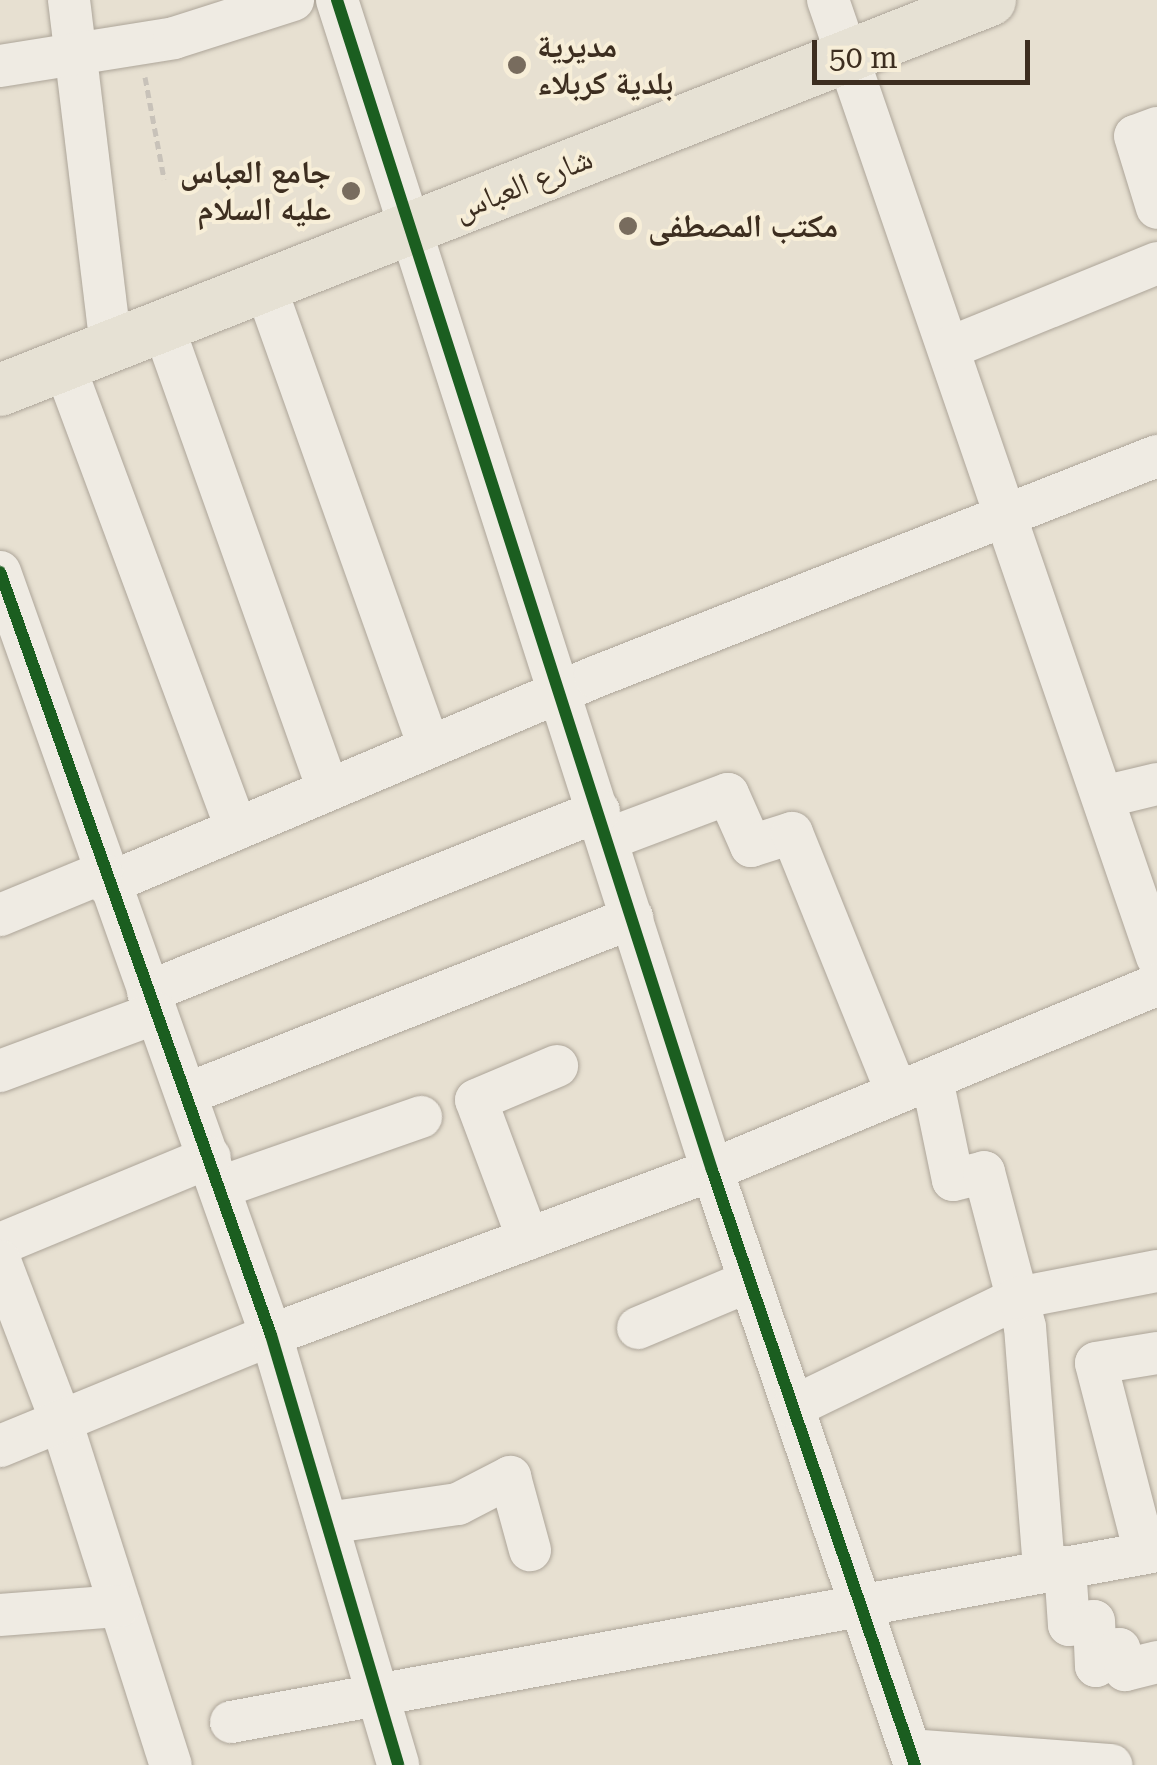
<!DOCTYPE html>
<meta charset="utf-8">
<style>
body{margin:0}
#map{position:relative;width:1157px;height:1765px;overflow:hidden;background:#e7e0d1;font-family:"Roboto Serif","Noto Naskh Arabic",serif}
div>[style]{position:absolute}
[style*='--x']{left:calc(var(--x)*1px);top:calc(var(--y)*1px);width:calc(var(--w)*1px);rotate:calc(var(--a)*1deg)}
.path>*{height:5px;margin-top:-2.5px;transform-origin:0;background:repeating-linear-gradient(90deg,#c8c2b9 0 8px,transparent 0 13px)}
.roads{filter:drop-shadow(0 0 2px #ada599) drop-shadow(0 0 2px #ada599)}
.minor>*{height:42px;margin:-21px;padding:0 21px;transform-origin:21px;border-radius:21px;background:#efebe3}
.major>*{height:52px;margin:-26px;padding:0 26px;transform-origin:26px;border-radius:26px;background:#e6e1d4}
.cycleway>*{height:12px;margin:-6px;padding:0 6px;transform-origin:6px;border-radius:6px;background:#1b5e20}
.dots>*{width:28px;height:28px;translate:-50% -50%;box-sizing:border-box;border:5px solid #f7eed8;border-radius:50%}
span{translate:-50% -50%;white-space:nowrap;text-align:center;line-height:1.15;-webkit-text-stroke:8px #f7eed8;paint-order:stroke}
.poi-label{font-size:32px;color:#3d2e20;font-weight:700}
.left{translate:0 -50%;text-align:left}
.right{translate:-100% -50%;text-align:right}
.street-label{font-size:32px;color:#3d2e20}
.scale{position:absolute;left:812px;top:40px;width:218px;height:45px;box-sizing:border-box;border:5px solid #3d2e20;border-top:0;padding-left:12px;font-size:30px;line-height:35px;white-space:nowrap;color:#3d2e20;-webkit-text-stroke:8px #f7eed8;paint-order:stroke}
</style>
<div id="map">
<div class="path">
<i style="--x:145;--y:77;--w:104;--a:79.4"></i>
</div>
<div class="roads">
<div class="minor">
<i style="--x:69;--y:0;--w:349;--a:83.1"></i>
<i style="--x:337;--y:0;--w:1229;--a:72.23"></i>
<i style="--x:712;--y:1170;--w:629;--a:71.16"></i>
<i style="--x:828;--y:0;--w:1012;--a:71.03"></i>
<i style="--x:0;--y:66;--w:176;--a:-9.1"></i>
<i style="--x:174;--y:38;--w:125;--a:-17.7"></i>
<i style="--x:1157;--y:128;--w:23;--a:160"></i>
<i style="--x:1135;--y:136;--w:75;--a:73"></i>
<i style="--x:265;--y:286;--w:489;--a:70.4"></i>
<i style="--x:163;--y:326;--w:492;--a:70.4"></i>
<i style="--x:949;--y:348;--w:225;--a:-22.2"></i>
<i style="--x:64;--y:365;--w:495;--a:69.6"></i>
<i style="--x:0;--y:572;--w:810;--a:70.45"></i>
<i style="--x:271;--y:1335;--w:448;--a:73.5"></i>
<i style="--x:1103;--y:797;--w:56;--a:-13.5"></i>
<i style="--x:608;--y:839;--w:128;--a:-20.6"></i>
<i style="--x:728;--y:794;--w:57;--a:66.1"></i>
<i style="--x:751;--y:846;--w:43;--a:-17.6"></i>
<i style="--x:792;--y:833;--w:280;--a:68"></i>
<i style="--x:107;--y:884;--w:530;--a:-22.99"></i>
<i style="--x:595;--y:677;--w:604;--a:-21.47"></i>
<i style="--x:0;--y:915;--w:110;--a:-22.4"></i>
<i style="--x:148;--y:992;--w:486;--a:-21.9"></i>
<i style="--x:0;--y:1071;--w:166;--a:-20.4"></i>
<i style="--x:932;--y:1079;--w:103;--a:78.3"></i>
<i style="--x:953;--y:1180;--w:32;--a:-14"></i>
<i style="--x:984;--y:1172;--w:160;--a:75.2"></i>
<i style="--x:1025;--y:1327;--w:245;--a:85.5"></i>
<i style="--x:187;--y:1094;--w:479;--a:-21.6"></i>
<i style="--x:221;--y:1187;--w:212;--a:-19.3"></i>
<i style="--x:528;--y:1239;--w:148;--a:-110.5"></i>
<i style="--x:476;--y:1100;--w:88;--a:-22.8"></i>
<i style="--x:0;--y:1244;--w:227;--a:-22.5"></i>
<i style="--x:0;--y:1261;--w:171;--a:69.1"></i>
<i style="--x:61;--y:1421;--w:361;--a:72.3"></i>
<i style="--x:638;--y:1328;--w:121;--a:-22.8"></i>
<i style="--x:793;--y:1407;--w:249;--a:-25.9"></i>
<i style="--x:1017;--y:1298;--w:143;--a:-10.9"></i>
<i style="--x:0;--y:1446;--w:293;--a:-22.3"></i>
<i style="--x:271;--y:1335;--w:471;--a:-20.5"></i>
<i style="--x:712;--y:1170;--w:482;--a:-22.6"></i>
<i style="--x:327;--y:1523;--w:132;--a:-8.3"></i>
<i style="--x:458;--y:1504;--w:59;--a:-27.4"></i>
<i style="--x:510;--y:1477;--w:76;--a:74.7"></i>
<i style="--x:1145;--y:1553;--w:196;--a:-104.5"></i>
<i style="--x:1096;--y:1363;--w:62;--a:-9.3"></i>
<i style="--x:1065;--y:1567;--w:58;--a:86.1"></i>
<i style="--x:1069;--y:1625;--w:25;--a:-9"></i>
<i style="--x:1094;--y:1621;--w:45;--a:87.5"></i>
<i style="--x:1096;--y:1666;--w:29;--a:-36"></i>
<i style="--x:1119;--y:1649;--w:22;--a:74"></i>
<i style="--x:1125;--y:1670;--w:33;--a:-14"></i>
<i style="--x:0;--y:1615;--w:120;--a:-4.3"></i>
<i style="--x:231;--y:1722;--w:942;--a:-10.46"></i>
<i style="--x:910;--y:1750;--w:202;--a:4.3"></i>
</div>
<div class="major">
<i style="--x:0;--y:390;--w:1064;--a:-21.5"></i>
</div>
</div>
<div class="cycleway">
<i style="--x:337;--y:0;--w:1229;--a:72.23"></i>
<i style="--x:712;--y:1170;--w:629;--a:71.16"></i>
<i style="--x:0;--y:572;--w:810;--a:70.45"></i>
<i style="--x:271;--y:1335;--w:448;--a:73.5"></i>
</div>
<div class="dots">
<i style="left:517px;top:65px;background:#786c5e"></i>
<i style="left:351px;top:191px;background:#786c5e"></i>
<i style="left:628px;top:226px;background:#786c5e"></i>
</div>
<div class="poi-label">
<span class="left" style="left:537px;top:65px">مديرية<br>بلدية كربلاء</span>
<span class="right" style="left:331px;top:191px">جامع العباس<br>عليه السلام</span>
<span class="left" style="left:648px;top:226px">مكتب المصطفى</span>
</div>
<div class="street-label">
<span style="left:523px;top:184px;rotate:-22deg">شارع العباس</span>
</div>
<div class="scale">50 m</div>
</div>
